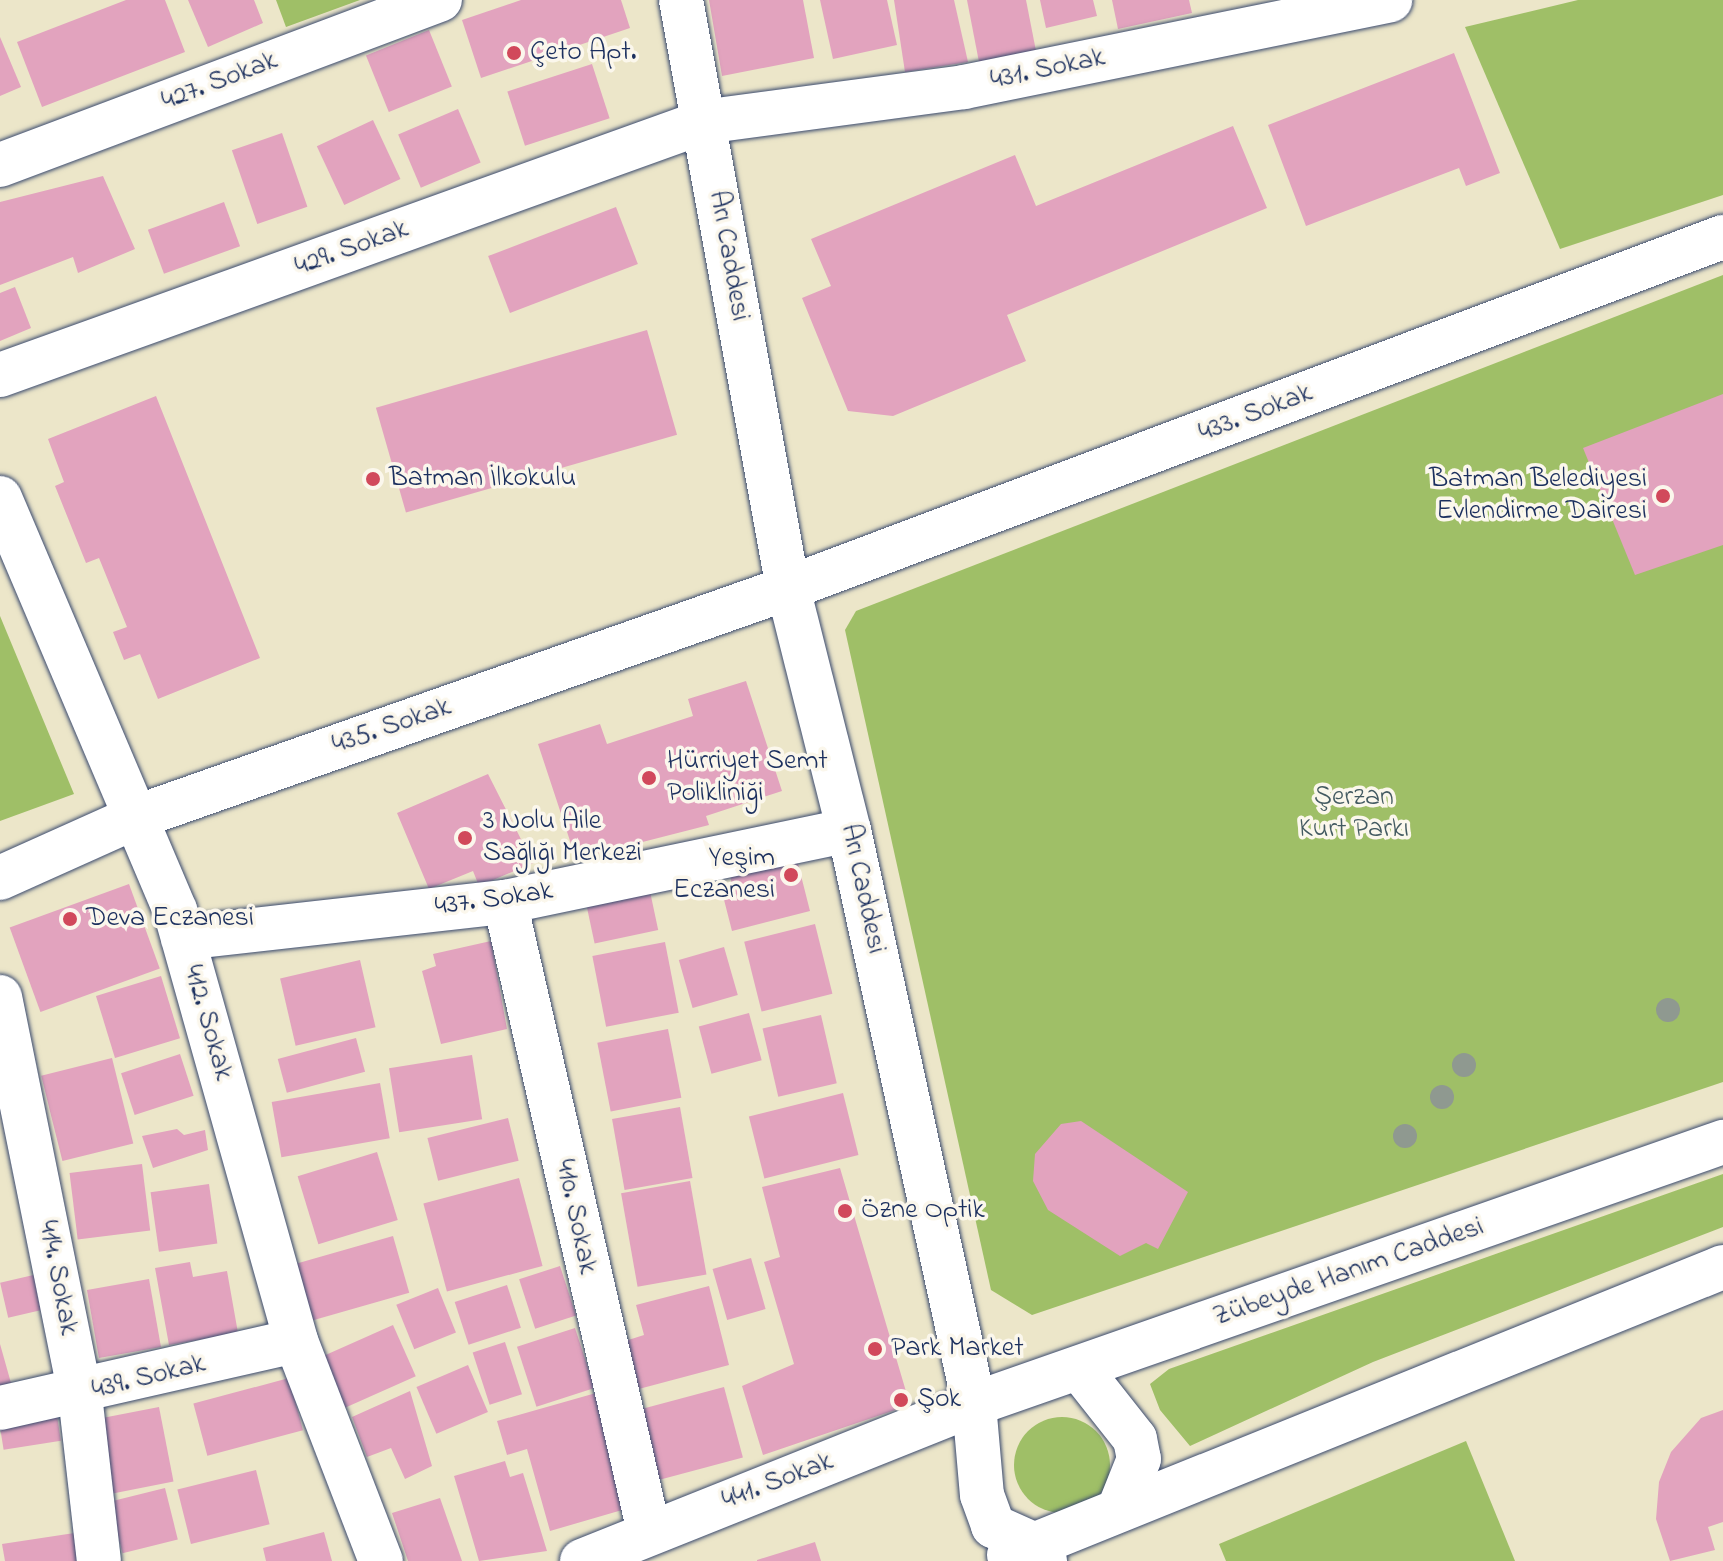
<!DOCTYPE html>
<meta charset="utf-8">
<style>
body{margin:0}
#map{position:relative;width:1723px;height:1561px;overflow:hidden;background:#ece6c9;font-family:"Indie Flower",sans-serif}
div>[style]{position:absolute}
[style*='--x']{left:calc(var(--x)*1px);top:calc(var(--y)*1px);width:calc(var(--w)*1px);rotate:calc(var(--a)*1deg)}
.green>*{inset:0;background:#9fbf67}
.round{border-radius:50%}
.building>*{inset:0;background:#e2a3be;transform-origin:0 0}
.roads{filter:drop-shadow(0 0 2px #3a4a6e) drop-shadow(0 0 2px #3a4a6e)}
.street>*{height:44px;margin:-22px;padding:0 22px;transform-origin:22px;border-radius:22px;background:#fff}
.secondary>*{height:44px;margin:-22px;padding:0 22px;transform-origin:22px;border-radius:22px;background:#fff}
.trees>*{width:24px;height:24px;margin:-12px;border-radius:50%;background:#8f9990}
.dots>*{width:22px;height:22px;translate:-50% -50%;box-sizing:border-box;border:4px solid #fbf7ec;border-radius:50%}
span{translate:-50% -50%;white-space:nowrap;text-align:center;line-height:1.15;-webkit-text-stroke:7px #fbf7ec;paint-order:stroke}
.poi-label{font-size:28px;color:#1b2f5e}
.left{translate:0 -50%;text-align:left}
.right{translate:-100% -50%;text-align:right}
.street-label{font-size:28px;color:#1b2f5e}
.park-label{font-size:28px;color:#435a61}
</style>
<div id="map">
<div class="green">
<i style="clip-path:polygon(276px 0,360px 0,286px 27px)"></i>
<i style="clip-path:polygon(1578px 0,1723px 0,1723px 195px,1560px 249px,1465px 27px)"></i>
<i style="clip-path:polygon(1723px 275px,1723px 1082px,1032px 1315px,991px 1290px,845px 630px,856px 611px)"></i>
<i style="clip-path:polygon(0 616px,74px 794px,0 821px)"></i>
<i style="clip-path:polygon(1723px 1174px,1723px 1227px,1373px 1362px,1190px 1446px,1160px 1410px,1150px 1384px,1169px 1369px)"></i>
<i class="round" style="left:1014px;top:1417px;width:96px;height:96px"></i>
<i style="clip-path:polygon(1466px 1441px,1515px 1561px,1226px 1561px,1219px 1544px)"></i>
</div>
<div class="building">
<i style="clip-path:polygon(126px 0,165px 0,185px 52px,42px 107px,17px 42px)"></i>
<i style="clip-path:polygon(188px 0,254px 0,263px 23px,208px 47px)"></i>
<i style="clip-path:polygon(521px 0,621px 0,630px 28px,481px 78px,462px 20px)"></i>
<i style="clip-path:polygon(709px 0,803px 0,814px 58px,722px 76px)"></i>
<i style="clip-path:polygon(820px 0,887px 0,897px 45px,833px 59px)"></i>
<i style="clip-path:polygon(894px 0,954px 0,968px 62px,905px 72px)"></i>
<i style="clip-path:polygon(967px 0,1026px 0,1036px 51px,979px 62px)"></i>
<i style="clip-path:polygon(1040px 0,1093px 0,1097px 16px,1046px 28px)"></i>
<i style="clip-path:polygon(1112px 0,1189px 0,1192px 13px,1118px 29px)"></i>
<i style="left:429px;top:30px;width:61px;height:68px;rotate:68deg"></i>
<i style="clip-path:polygon(0 37px,21px 87px,0 96px)"></i>
<i style="clip-path:polygon(1454px 53px,1500px 173px,1466px 186px,1459px 168px,1306px 226px,1268px 125px)"></i>
<i style="left:592px;top:64px;width:57px;height:89px;rotate:72deg"></i>
<i style="left:458px;top:109px;width:58px;height:65px;rotate:67deg"></i>
<i style="left:373px;top:120px;width:65px;height:62px;rotate:65deg"></i>
<i style="clip-path:polygon(1233px 126px,1267px 208px,1007px 315px,1026px 361px,893px 416px,848px 411px,802px 298px,831px 286px,811px 239px,1015px 155px,1036px 206px)"></i>
<i style="left:282px;top:133px;width:78px;height:53px;rotate:71deg"></i>
<i style="clip-path:polygon(103px 176px,135px 249px,78px 273px,73px 257px,0 285px,0 202px)"></i>
<i style="left:224px;top:202px;width:47px;height:81px;rotate:70deg"></i>
<i style="left:616px;top:207px;width:61px;height:137px;rotate:69deg"></i>
<i style="clip-path:polygon(15px 287px,31px 328px,0 341px,0 293px)"></i>
<i style="left:647px;top:330px;width:109px;height:282px;rotate:74deg"></i>
<i style="clip-path:polygon(1723px 394px,1723px 545px,1635px 575px,1583px 448px)"></i>
<i style="clip-path:polygon(156px 396px,260px 658px,158px 699px,140px 654px,124px 660px,113px 632px,127px 627px,99px 558px,86px 563px,55px 486px,64px 482px,48px 439px)"></i>
<i style="clip-path:polygon(746px 681px,782px 791px,706px 816px,709px 825px,576px 859px,538px 744px,600px 724px,607px 744px,693px 716px,688px 699px)"></i>
<i style="clip-path:polygon(488px 774px,533px 863px,479px 886px,473px 871px,429px 889px,397px 813px)"></i>
<i style="clip-path:polygon(794px 848px,810px 911px,732px 931px,721px 888px,732px 885px,728px 865px)"></i>
<i style="left:648px;top:882px;width:49px;height:65px;rotate:78deg"></i>
<i style="left:129px;top:884px;width:90px;height:127px;rotate:70deg"></i>
<i style="left:815px;top:924px;width:72px;height:73px;rotate:76deg"></i>
<i style="clip-path:polygon(491px 941px,507px 1029px,441px 1044px,422px 971px,436px 966px,433px 954px)"></i>
<i style="left:665px;top:942px;width:72px;height:74px;rotate:79deg"></i>
<i style="left:724px;top:947px;width:50px;height:47px;rotate:74deg"></i>
<i style="left:360px;top:960px;width:69px;height:82px;rotate:77deg"></i>
<i style="left:161px;top:976px;width:65px;height:68px;rotate:73deg"></i>
<i style="left:749px;top:1013px;width:49px;height:52px;rotate:75deg"></i>
<i style="left:821px;top:1015px;width:70px;height:60px;rotate:77deg"></i>
<i style="left:668px;top:1029px;width:70px;height:72px;rotate:79deg"></i>
<i style="left:356px;top:1038px;width:35px;height:81px;rotate:75deg"></i>
<i style="left:180px;top:1054px;width:44px;height:62px;rotate:72deg"></i>
<i style="left:472px;top:1055px;width:65px;height:84px;rotate:81deg"></i>
<i style="left:112px;top:1058px;width:88px;height:73px;rotate:76deg"></i>
<i style="left:380px;top:1083px;width:56px;height:110px;rotate:80deg"></i>
<i style="left:843px;top:1093px;width:64px;height:97px;rotate:76deg"></i>
<i style="left:680px;top:1107px;width:72px;height:69px;rotate:80deg"></i>
<i style="left:508px;top:1118px;width:44px;height:83px;rotate:76deg"></i>
<i style="clip-path:polygon(1081px 1121px,1188px 1192px,1158px 1249px,1146px 1243px,1120px 1256px,1048px 1210px,1033px 1181px,1035px 1154px,1061px 1124px)"></i>
<i style="clip-path:polygon(177px 1129px,184px 1135px,205px 1130px,208px 1150px,153px 1168px,142px 1136px)"></i>
<i style="left:377px;top:1152px;width:71px;height:83px;rotate:73deg"></i>
<i style="left:142px;top:1164px;width:67px;height:73px;rotate:83deg"></i>
<i style="clip-path:polygon(840px 1168px,910px 1405px,763px 1455px,742px 1386px,794px 1364px,764px 1262px,780px 1257px,762px 1187px)"></i>
<i style="left:519px;top:1178px;width:91px;height:99px;rotate:75deg"></i>
<i style="left:690px;top:1181px;width:95px;height:70px;rotate:80deg"></i>
<i style="left:209px;top:1184px;width:60px;height:59px;rotate:82deg"></i>
<i style="left:393px;top:1236px;width:59px;height:100px;rotate:74deg"></i>
<i style="left:751px;top:1258px;width:53px;height:40px;rotate:74deg"></i>
<i style="clip-path:polygon(190px 1262px,193px 1277px,227px 1271px,238px 1333px,169px 1345px,155px 1268px)"></i>
<i style="left:560px;top:1266px;width:52px;height:43px;rotate:72deg"></i>
<i style="left:42px;top:1273px;width:36px;height:43px;rotate:77deg"></i>
<i style="left:149px;top:1279px;width:69px;height:63px;rotate:80deg"></i>
<i style="left:507px;top:1285px;width:45px;height:55px;rotate:72deg"></i>
<i style="clip-path:polygon(709px 1286px,729px 1365px,635px 1390px,622px 1342px,644px 1335px,636px 1305px)"></i>
<i style="left:438px;top:1288px;width:48px;height:45px;rotate:68deg"></i>
<i style="left:393px;top:1325px;width:56px;height:83px;rotate:66deg"></i>
<i style="left:575px;top:1328px;width:63px;height:61px;rotate:72deg"></i>
<i style="left:505px;top:1342px;width:55px;height:34px;rotate:72deg"></i>
<i style="clip-path:polygon(0 1344px,11px 1383px,0 1386px)"></i>
<i style="left:468px;top:1365px;width:51px;height:56px;rotate:67deg"></i>
<i style="left:289px;top:1378px;width:54px;height:99px;rotate:75deg"></i>
<i style="left:724px;top:1387px;width:73px;height:92px;rotate:75deg"></i>
<i style="clip-path:polygon(410px 1391px,432px 1466px,405px 1479px,391px 1448px,367px 1457px,352px 1417px)"></i>
<i style="clip-path:polygon(596px 1393px,629px 1508px,550px 1531px,527px 1449px,507px 1455px,497px 1421px)"></i>
<i style="left:159px;top:1407px;width:76px;height:67px;rotate:79deg"></i>
<i style="clip-path:polygon(1723px 1410px,1723px 1522px,1708px 1527px,1715px 1550px,1670px 1561px,1656px 1519px,1659px 1482px,1671px 1452px,1701px 1418px)"></i>
<i style="left:57px;top:1416px;width:25px;height:58px;rotate:81deg"></i>
<i style="clip-path:polygon(505px 1461px,510px 1477px,523px 1473px,547px 1551px,479px 1561px,454px 1476px)"></i>
<i style="left:256px;top:1470px;width:56px;height:81px;rotate:76deg"></i>
<i style="left:165px;top:1488px;width:53px;height:57px;rotate:76deg"></i>
<i style="clip-path:polygon(440px 1498px,462px 1561px,408px 1561px,392px 1513px)"></i>
<i style="clip-path:polygon(81px 1532px,85px 1561px,5px 1561px,2px 1544px)"></i>
<i style="clip-path:polygon(324px 1532px,332px 1561px,266px 1561px,263px 1548px)"></i>
<i style="clip-path:polygon(815px 1542px,821px 1561px,757px 1561px,757px 1560px)"></i>
</div>
<div class="roads">
<div class="street">
<i style="--x:0;--y:165;--w:470;--a:-20.6"></i>
<i style="--x:0;--y:375;--w:747;--a:-19.79"></i>
<i style="--x:703;--y:122;--w:263;--a:-7.6"></i>
<i style="--x:964;--y:87;--w:435;--a:-11.5"></i>
<i style="--x:0;--y:498;--w:448;--a:67"></i>
<i style="--x:175;--y:910;--w:448;--a:74.3"></i>
<i style="--x:296;--y:1341;--w:236;--a:68.9"></i>
<i style="--x:0;--y:878;--w:144;--a:-24.2"></i>
<i style="--x:131;--y:819;--w:696;--a:-19.37"></i>
<i style="--x:788;--y:588;--w:999;--a:-20.58"></i>
<i style="--x:505;--y:902;--w:646;--a:77.12"></i>
<i style="--x:183;--y:938;--w:324;--a:-6.4"></i>
<i style="--x:505;--y:902;--w:351;--a:-11.8"></i>
<i style="--x:0;--y:997;--w:406;--a:78.6"></i>
<i style="--x:80;--y:1395;--w:167;--a:83.5"></i>
<i style="--x:0;--y:1408;--w:303;--a:-12.8"></i>
<i style="--x:582;--y:1561;--w:422;--a:-21.8"></i>
</div>
<div class="secondary">
<i style="--x:681;--y:0;--w:598;--a:79.69"></i>
<i style="--x:788;--y:588;--w:250;--a:75.9"></i>
<i style="--x:849;--y:830;--w:587;--a:77.71"></i>
<i style="--x:974;--y:1404;--w:91;--a:85"></i>
<i style="--x:982;--y:1495;--w:33;--a:70"></i>
<i style="--x:993;--y:1526;--w:44;--a:24.2"></i>
<i style="--x:1033;--y:1544;--w:21;--a:55"></i>
<i style="--x:1079;--y:1368;--w:90;--a:51.7"></i>
<i style="--x:1135;--y:1439;--w:20;--a:79"></i>
<i style="--x:1139;--y:1459;--w:54;--a:111.8"></i>
<i style="--x:974;--y:1404;--w:794;--a:-19.28"></i>
<i style="--x:1009;--y:1555;--w:770;--a:-21.97"></i>
</div>
</div>
<div class="trees">
<i style="left:1668px;top:1010px"></i>
<i style="left:1464px;top:1065px"></i>
<i style="left:1442px;top:1097px"></i>
<i style="left:1405px;top:1136px"></i>
</div>
<div class="dots">
<i style="left:514px;top:53px;background:#d1495b"></i>
<i style="left:373px;top:479px;background:#d1495b"></i>
<i style="left:1663px;top:496px;background:#d1495b"></i>
<i style="left:649px;top:778px;background:#d1495b"></i>
<i style="left:465px;top:838px;background:#d1495b"></i>
<i style="left:791px;top:875px;background:#d1495b"></i>
<i style="left:70px;top:919px;background:#d1495b"></i>
<i style="left:845px;top:1211px;background:#d1495b"></i>
<i style="left:875px;top:1349px;background:#d1495b"></i>
<i style="left:901px;top:1400px;background:#d1495b"></i>
</div>
<div class="poi-label">
<span class="left" style="left:530px;top:53px">Çeto Apt.</span>
<span class="left" style="left:389px;top:479px">Batman İlkokulu</span>
<span class="right" style="left:1647px;top:496px">Batman Belediyesi<br>Evlendirme Dairesi</span>
<span class="left" style="left:667px;top:778px">Hürriyet Semt<br>Polikliniği</span>
<span class="left" style="left:483px;top:838px">3 Nolu Aile<br>Sağlığı Merkezi</span>
<span class="right" style="left:775px;top:875px">Yeşim<br>Eczanesi</span>
<span class="left" style="left:86px;top:919px">Deva Eczanesi</span>
<span class="left" style="left:861px;top:1211px">Özne Optik</span>
<span class="left" style="left:891px;top:1349px">Park Market</span>
<span class="left" style="left:917px;top:1400px">Şok</span>
</div>
<div class="street-label">
<span style="left:1048px;top:70px;rotate:-12deg">431. Sokak</span>
<span style="left:220px;top:82px;rotate:-21deg">427. Sokak</span>
<span style="left:352px;top:249px;rotate:-20deg">429. Sokak</span>
<span style="left:728px;top:256px;rotate:80deg">Arı Caddesi</span>
<span style="left:1256px;top:414px;rotate:-21deg">433. Sokak</span>
<span style="left:392px;top:727px;rotate:-19deg">435. Sokak</span>
<span style="left:862px;top:889px;rotate:78deg">Arı Caddesi</span>
<span style="left:494px;top:900px;rotate:-8deg">437. Sokak</span>
<span style="left:207px;top:1023px;rotate:74deg">412. Sokak</span>
<span style="left:575px;top:1217px;rotate:78deg">410. Sokak</span>
<span style="left:1349px;top:1273px;rotate:-19deg">Zübeyde Hanım Caddesi</span>
<span style="left:57px;top:1278px;rotate:79deg">414. Sokak</span>
<span style="left:149px;top:1378px;rotate:-14deg">439. Sokak</span>
<span style="left:778px;top:1482px;rotate:-21deg">441. Sokak</span>
</div>
<div class="park-label">
<span style="left:1354px;top:814px">Şerzan<br>Kurt Parkı</span>
</div>
</div>
